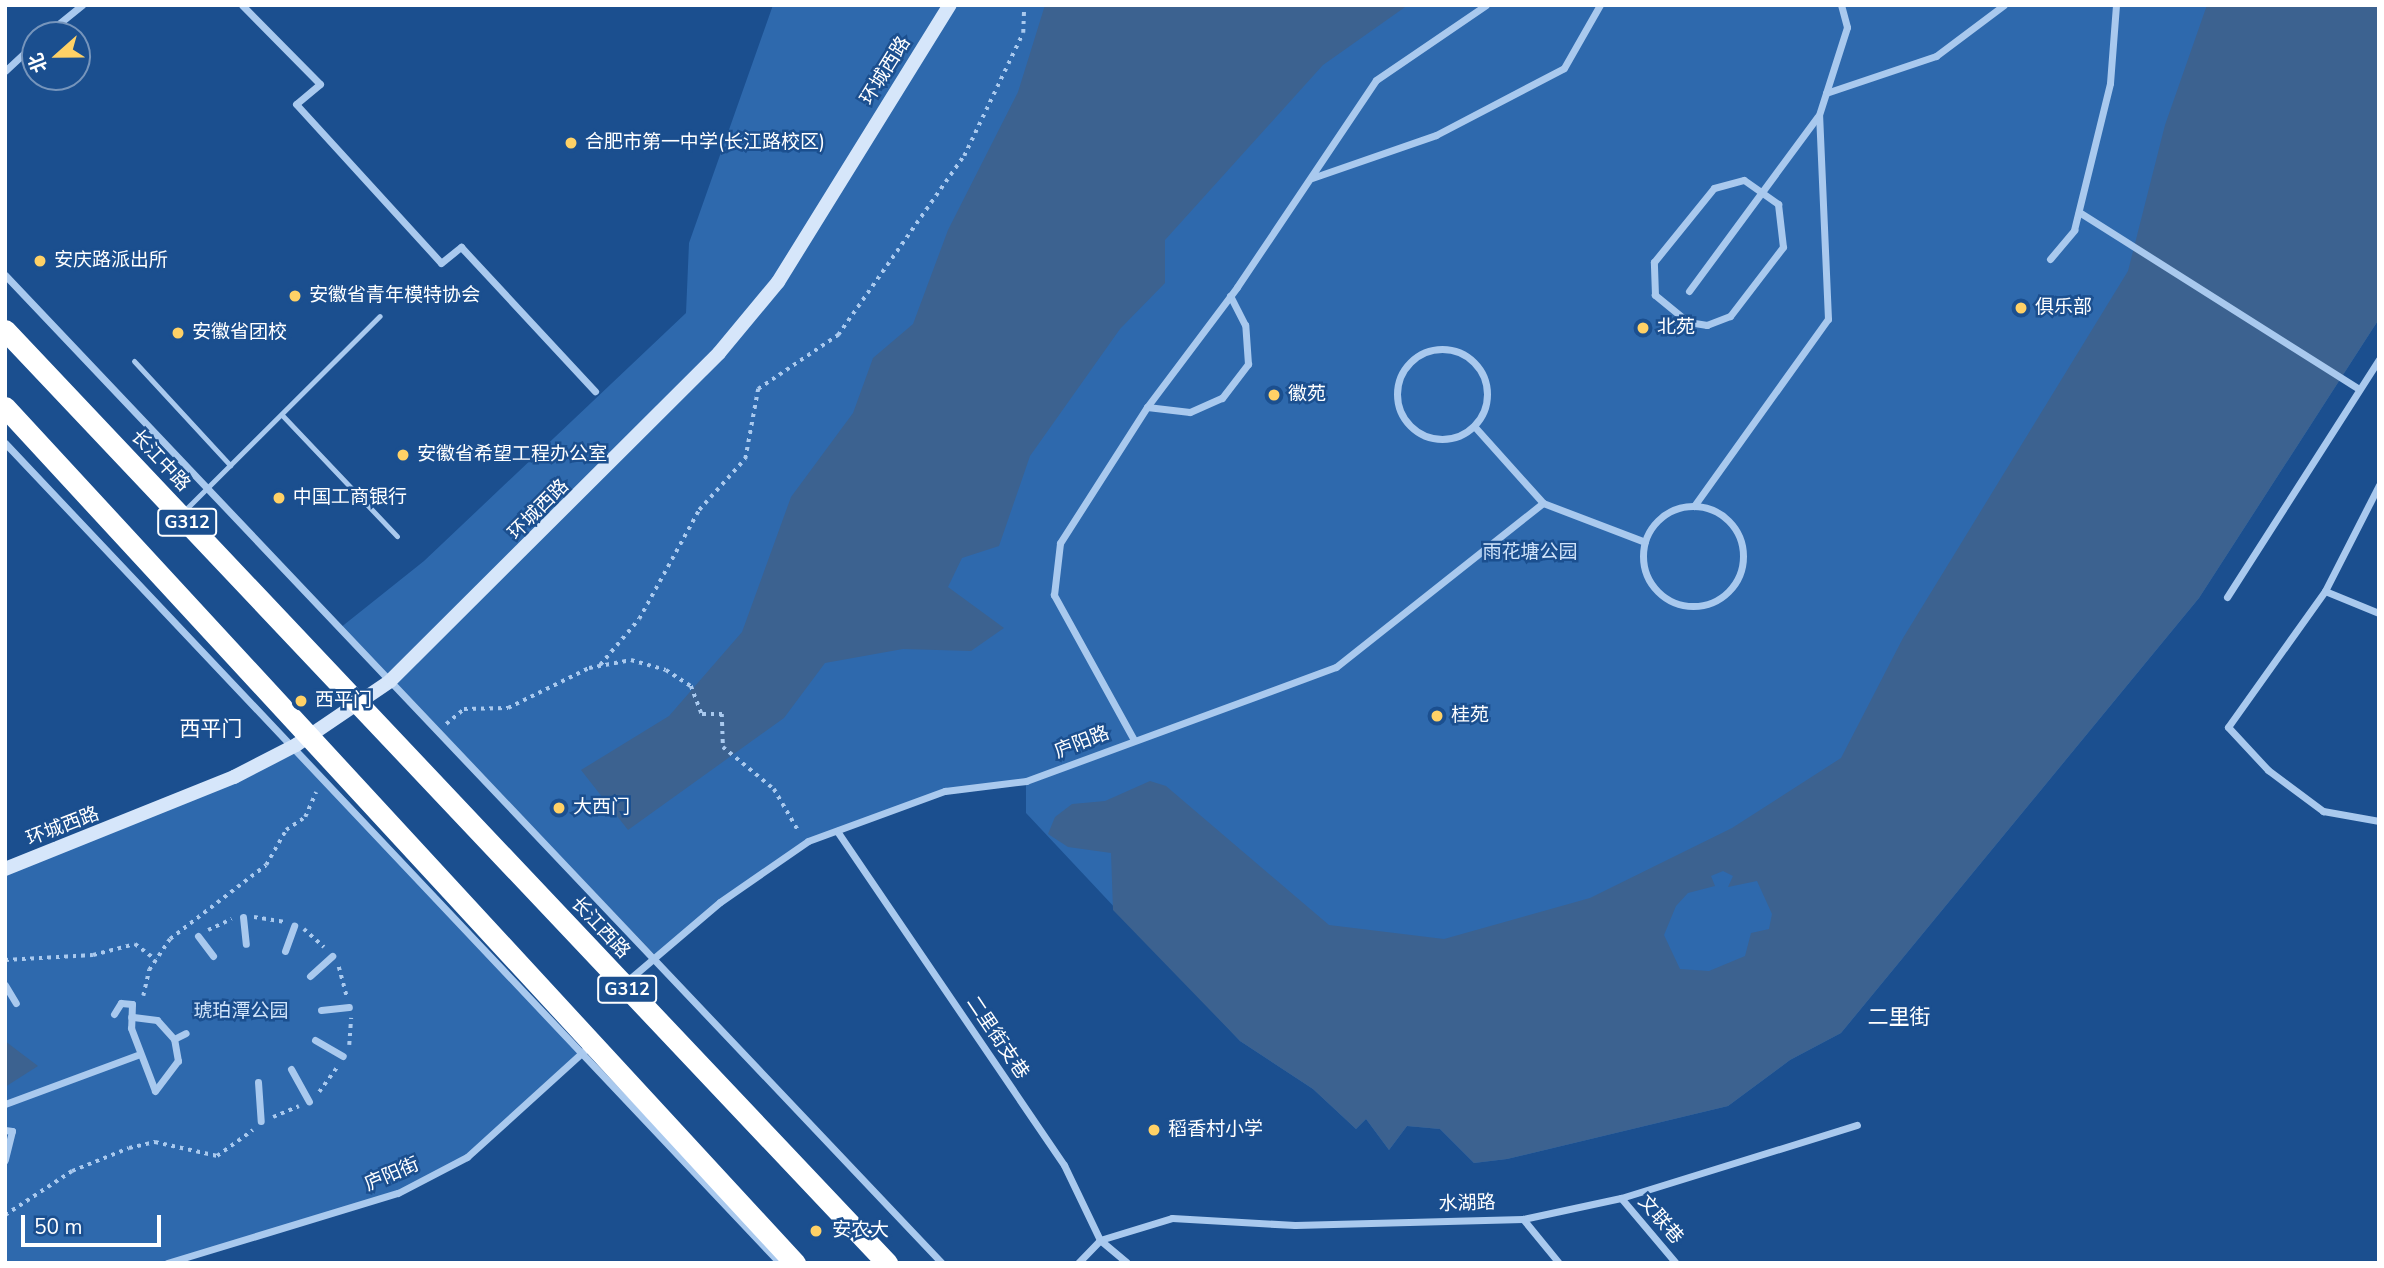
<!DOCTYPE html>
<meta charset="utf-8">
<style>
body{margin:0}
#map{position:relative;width:2384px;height:1268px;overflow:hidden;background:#1b4f8f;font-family:"Nunito Sans","Noto Sans SC",sans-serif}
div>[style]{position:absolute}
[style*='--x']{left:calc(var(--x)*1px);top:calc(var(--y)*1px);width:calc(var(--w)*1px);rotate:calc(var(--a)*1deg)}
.green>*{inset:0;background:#2e69ad}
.water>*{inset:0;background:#3c6290}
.path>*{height:3.5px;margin-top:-1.75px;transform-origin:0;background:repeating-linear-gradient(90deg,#a9c9ee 0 3.5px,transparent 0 8.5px)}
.lane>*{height:5px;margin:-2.5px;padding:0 2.5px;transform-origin:2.5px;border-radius:2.5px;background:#a9c9ee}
.street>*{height:7px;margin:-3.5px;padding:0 3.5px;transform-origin:3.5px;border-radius:3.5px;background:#a9c9ee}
.street>.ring{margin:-3.5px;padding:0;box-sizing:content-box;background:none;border:7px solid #a9c9ee;border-radius:50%}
.secondary>*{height:14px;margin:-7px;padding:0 7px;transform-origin:7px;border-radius:7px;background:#d6e6fa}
.highway>*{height:21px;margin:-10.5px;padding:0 10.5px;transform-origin:10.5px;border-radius:10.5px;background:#fff}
.dots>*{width:19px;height:19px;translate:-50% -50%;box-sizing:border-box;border:4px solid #1b4f8f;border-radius:50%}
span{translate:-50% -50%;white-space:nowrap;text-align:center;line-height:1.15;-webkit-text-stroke:5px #1b4f8f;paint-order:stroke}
.shield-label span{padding:2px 5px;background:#1b4f8f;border:2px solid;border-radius:5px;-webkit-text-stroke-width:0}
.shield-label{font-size:18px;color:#fff;font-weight:700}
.street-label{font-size:19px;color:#fff}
.poi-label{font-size:19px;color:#fff}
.left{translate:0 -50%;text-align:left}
.park-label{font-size:19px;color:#cfe3fa}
.neighbourhood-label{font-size:21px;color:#fff}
.frame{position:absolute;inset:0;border:7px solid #fff;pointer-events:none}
.north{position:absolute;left:21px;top:21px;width:70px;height:70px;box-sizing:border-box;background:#1b4f8f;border:2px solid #7695bc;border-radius:50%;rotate:249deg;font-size:19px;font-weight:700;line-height:28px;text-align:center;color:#fff}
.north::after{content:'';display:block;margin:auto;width:24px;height:32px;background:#ffd166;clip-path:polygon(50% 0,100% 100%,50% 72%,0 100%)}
.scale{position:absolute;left:21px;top:1215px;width:140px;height:32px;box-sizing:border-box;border:4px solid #fff;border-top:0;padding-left:9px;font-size:21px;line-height:24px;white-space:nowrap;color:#fff;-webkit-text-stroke:5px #1b4f8f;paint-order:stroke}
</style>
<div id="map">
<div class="green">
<i style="clip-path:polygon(773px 5px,2379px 5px,2379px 319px,2199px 598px,1841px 1033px,1790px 1060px,1728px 1106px,1507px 1159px,1474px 1163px,1440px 1129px,1407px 1126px,1389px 1150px,1366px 1119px,1356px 1129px,1313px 1089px,1240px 1041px,1026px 813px,1026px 782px,945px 791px,808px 841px,656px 956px,340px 628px,424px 561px,686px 313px,689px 243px)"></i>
<i style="clip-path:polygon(296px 745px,582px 1053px,467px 1157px,398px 1193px,167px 1263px,5px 1263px,5px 869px)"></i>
</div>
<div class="water">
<i style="clip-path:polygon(1045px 5px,1408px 5px,1323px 65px,1165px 240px,1165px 283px,1120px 329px,1030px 456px,999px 546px,962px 558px,948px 587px,1004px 628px,971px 651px,903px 649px,825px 663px,784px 718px,628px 830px,581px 770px,669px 716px,742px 632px,791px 497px,853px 413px,873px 358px,913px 324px,948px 230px,1018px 92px)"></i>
<i style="clip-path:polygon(evenodd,2207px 5px,2379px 5px,2379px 319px,2199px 598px,1841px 1033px,1790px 1060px,1728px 1106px,1507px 1159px,1474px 1163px,1440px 1129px,1407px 1126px,1389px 1150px,1366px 1119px,1356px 1129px,1313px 1089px,1240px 1041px,1113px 910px,1111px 853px,1068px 847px,1048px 834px,1055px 817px,1072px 804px,1105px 801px,1150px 781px,1166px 786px,1329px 925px,1444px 939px,1590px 898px,1732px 828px,1841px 758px,1903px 638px,2128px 271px,2165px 125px,2207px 5px,1723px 871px,1733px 876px,1728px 887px,1757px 881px,1772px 914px,1769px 929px,1751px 933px,1745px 956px,1709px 971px,1680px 969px,1664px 935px,1676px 906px,1688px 893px,1715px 886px,1711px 876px,1723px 871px)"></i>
<i style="clip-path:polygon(5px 1041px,38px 1066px,5px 1087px)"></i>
</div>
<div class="path">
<i style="--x:600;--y:665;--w:60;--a:-49.7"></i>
<i style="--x:639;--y:619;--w:124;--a:-61.2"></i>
<i style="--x:699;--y:510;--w:69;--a:-48"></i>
<i style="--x:745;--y:459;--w:71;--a:-79.5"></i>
<i style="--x:758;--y:389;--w:97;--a:-34"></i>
<i style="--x:838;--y:335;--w:219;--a:-54.9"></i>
<i style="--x:964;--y:156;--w:136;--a:-64.4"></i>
<i style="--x:1023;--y:33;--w:28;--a:-88"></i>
<i style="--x:446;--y:724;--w:23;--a:-40"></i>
<i style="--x:464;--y:709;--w:44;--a:-1.3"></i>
<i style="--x:508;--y:708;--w:90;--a:-26.3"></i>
<i style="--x:589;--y:668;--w:43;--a:-10.8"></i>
<i style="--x:631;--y:660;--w:36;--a:16"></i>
<i style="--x:666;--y:670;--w:30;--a:33"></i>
<i style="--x:691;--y:686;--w:30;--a:69"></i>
<i style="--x:702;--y:714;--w:20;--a:0"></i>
<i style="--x:722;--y:714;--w:33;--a:88"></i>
<i style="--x:723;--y:747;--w:66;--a:39.5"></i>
<i style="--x:774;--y:789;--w:50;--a:59.8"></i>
<i style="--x:254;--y:917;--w:30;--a:9"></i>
<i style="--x:304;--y:929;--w:27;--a:42"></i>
<i style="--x:208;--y:930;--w:26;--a:-25"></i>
<i style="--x:5;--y:960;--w:88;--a:-3.3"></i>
<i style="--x:93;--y:955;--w:43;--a:-14.7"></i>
<i style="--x:135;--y:944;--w:26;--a:37"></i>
<i style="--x:339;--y:967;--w:31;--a:75"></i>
<i style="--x:143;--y:996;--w:27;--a:-77"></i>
<i style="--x:149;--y:970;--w:37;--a:-56"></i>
<i style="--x:170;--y:939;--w:121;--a:-37.6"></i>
<i style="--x:266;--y:865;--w:40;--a:-60.3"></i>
<i style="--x:286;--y:830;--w:23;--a:-34"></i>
<i style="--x:305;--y:817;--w:27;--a:-66"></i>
<i style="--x:349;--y:1045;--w:27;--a:-86"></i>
<i style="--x:319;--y:1092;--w:31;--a:-54"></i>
<i style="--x:273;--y:1117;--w:28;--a:-23"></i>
<i style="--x:5;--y:1215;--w:80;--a:-33.3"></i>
<i style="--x:72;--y:1171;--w:61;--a:-22"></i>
<i style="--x:129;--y:1148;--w:27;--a:-13"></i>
<i style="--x:155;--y:1142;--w:64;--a:12.7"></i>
<i style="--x:217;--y:1156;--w:44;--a:-35.8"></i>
</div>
<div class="lane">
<i style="--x:134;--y:361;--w:142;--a:47.3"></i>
<i style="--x:282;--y:415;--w:167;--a:46.5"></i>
<i style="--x:182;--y:513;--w:279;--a:-44.9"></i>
</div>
<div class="street">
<i style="--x:242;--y:5;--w:111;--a:45.4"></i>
<i style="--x:320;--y:84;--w:31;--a:140"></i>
<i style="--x:296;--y:104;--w:215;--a:47.6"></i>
<i style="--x:441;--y:263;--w:26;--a:-39"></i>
<i style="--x:461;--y:247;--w:197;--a:47.1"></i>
<i style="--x:45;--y:35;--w:48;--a:-39"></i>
<i style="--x:5;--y:71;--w:41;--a:-43"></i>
<i style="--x:1826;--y:93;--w:116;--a:-18.6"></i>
<i style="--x:1936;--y:56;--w:85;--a:-36.9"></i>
<i style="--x:1312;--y:178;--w:131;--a:-19.1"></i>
<i style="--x:1436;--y:135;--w:144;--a:-27.6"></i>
<i style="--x:1564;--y:68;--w:73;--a:-60.3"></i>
<i style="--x:1744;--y:180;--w:42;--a:35.2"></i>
<i style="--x:1778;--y:204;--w:43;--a:83.4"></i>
<i style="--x:1783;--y:247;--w:87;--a:127.5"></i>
<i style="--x:1730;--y:316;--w:25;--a:159"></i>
<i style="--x:1707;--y:325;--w:19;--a:-171"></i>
<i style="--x:1688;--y:322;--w:43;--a:-140.7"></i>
<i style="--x:1655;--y:295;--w:33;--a:-92"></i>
<i style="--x:1654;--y:262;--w:95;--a:-51"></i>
<i style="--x:1714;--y:188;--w:31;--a:-15"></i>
<i style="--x:2079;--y:212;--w:328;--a:32.3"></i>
<i style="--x:2050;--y:259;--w:38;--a:-50"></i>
<i style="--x:2074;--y:230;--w:151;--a:-76.2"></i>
<i style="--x:2110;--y:83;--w:78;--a:-85.6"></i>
<i style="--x:5;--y:275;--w:1362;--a:46.52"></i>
<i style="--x:1689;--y:291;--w:217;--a:-53.6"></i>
<i class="ring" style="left:1397px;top:349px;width:83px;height:83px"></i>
<i style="--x:1147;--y:407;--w:43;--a:6.6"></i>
<i style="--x:1190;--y:412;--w:35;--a:-24"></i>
<i style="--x:1222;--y:398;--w:43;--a:-52.6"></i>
<i style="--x:1248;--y:364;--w:39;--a:-94"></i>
<i style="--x:1245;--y:325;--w:33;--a:-117"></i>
<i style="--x:1474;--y:426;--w:103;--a:48.1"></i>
<i style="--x:1543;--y:503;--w:109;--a:20.9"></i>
<i style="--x:5;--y:443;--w:1128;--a:46.62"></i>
<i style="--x:2379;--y:485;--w:119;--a:117"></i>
<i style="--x:2325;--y:591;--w:167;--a:125.5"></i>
<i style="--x:2228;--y:727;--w:59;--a:47.1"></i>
<i style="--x:2268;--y:770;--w:69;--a:36.7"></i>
<i style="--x:2323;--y:811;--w:57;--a:10.1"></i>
<i style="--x:1694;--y:506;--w:230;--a:-54.4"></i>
<i style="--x:1828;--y:319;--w:204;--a:-92.5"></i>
<i style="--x:1819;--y:115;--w:92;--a:-72.3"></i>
<i style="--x:1847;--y:27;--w:23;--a:-105"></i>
<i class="ring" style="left:1643px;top:506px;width:93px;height:93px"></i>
<i style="--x:2325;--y:591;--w:58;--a:22.2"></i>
<i style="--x:2227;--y:597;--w:282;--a:-57.4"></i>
<i style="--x:1134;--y:740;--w:166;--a:-118.9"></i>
<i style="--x:1054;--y:595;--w:52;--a:-83.4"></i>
<i style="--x:1060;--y:543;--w:161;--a:-57.4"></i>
<i style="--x:1147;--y:407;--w:150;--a:-53.1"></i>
<i style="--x:1237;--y:287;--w:249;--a:-56.1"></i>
<i style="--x:1376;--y:80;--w:133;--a:-34.3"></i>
<i style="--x:837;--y:831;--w:404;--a:55.8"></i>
<i style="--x:1064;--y:1165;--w:83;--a:64.4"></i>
<i style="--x:1100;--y:1240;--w:35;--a:40"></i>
<i style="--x:243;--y:917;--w:27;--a:84"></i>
<i style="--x:198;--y:936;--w:25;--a:53"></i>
<i style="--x:285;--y:951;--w:27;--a:-70"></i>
<i style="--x:310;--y:976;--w:30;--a:-42"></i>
<i style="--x:626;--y:982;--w:123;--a:-40.4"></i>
<i style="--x:720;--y:902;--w:107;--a:-34.7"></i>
<i style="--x:808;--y:841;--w:146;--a:-20.1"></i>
<i style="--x:945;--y:791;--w:82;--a:-7"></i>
<i style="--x:1026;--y:781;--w:330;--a:-20.2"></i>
<i style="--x:1336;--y:667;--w:264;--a:-38.4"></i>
<i style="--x:5;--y:985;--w:21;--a:59"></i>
<i style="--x:321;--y:1010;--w:28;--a:-6"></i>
<i style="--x:114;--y:1014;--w:13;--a:-58"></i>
<i style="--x:121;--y:1003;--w:11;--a:5"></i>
<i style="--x:132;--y:1004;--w:24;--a:92"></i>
<i style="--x:131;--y:1028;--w:67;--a:69.1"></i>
<i style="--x:155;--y:1091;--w:38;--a:-53"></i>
<i style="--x:178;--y:1061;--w:22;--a:-100"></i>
<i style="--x:174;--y:1039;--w:25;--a:-132"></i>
<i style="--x:157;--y:1020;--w:26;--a:-173"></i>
<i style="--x:174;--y:1039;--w:13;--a:-27"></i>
<i style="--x:315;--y:1040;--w:32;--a:30"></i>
<i style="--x:291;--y:1069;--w:37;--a:61"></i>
<i style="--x:258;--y:1082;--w:39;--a:86"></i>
<i style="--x:5;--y:1104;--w:144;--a:-20.3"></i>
<i style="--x:5;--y:1130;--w:7;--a:8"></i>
<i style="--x:12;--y:1131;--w:30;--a:104"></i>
<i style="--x:1621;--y:1198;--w:85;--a:49.8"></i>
<i style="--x:1523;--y:1219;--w:57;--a:50.7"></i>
<i style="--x:167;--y:1263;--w:241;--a:-16.9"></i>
<i style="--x:398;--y:1193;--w:78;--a:-27.6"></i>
<i style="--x:467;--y:1157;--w:159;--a:-42.2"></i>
<i style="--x:1078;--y:1263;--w:32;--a:-46"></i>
<i style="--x:1100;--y:1240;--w:75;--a:-17"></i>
<i style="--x:1172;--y:1218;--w:123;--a:3.3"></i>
<i style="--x:1295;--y:1225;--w:228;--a:-1.5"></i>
<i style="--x:1523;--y:1219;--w:100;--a:-12.1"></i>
<i style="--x:1621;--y:1198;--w:247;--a:-17.2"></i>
</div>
<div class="secondary">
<i style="--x:5;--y:869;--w:247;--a:-21.9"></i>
<i style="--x:234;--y:777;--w:70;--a:-27.3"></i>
<i style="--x:296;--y:745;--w:114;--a:-34.2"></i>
<i style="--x:390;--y:681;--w:465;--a:-44.9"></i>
<i style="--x:719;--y:353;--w:92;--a:-50.3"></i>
<i style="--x:778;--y:282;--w:326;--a:-58.2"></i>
</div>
<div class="highway">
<i style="--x:5;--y:330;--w:1284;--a:46.61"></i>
<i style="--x:5;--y:407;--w:1165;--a:47.3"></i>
</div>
<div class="dots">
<i style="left:571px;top:143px;background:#ffd166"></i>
<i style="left:40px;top:261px;background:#ffd166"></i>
<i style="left:295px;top:296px;background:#ffd166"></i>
<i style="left:2021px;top:308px;background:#ffd166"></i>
<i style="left:1643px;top:328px;background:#ffd166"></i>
<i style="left:178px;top:333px;background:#ffd166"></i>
<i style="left:1274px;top:395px;background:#ffd166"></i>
<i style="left:403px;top:455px;background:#ffd166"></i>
<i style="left:279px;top:498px;background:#ffd166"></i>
<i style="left:301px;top:701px;background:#ffd166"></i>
<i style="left:1437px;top:716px;background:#ffd166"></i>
<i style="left:559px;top:808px;background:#ffd166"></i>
<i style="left:1154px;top:1130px;background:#ffd166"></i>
<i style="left:816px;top:1231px;background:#ffd166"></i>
</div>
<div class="shield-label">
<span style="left:187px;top:522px">G312</span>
<span style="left:627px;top:989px">G312</span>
</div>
<div class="street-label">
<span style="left:886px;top:71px;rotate:-58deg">环城西路</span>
<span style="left:160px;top:461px;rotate:47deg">长江中路</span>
<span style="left:539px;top:510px;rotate:-45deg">环城西路</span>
<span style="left:1082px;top:743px;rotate:-21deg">庐阳路</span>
<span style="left:63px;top:827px;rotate:-21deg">环城西路</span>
<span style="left:600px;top:928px;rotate:47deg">长江西路</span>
<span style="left:997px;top:1038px;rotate:56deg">二里街支巷</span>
<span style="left:392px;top:1175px;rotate:-23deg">庐阳街</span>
<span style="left:1467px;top:1204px;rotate:-2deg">水湖路</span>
<span style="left:1660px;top:1220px;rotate:49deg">文联巷</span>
</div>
<div class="poi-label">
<span class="left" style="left:585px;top:143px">合肥市第一中学(长江路校区)</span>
<span class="left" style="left:54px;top:261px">安庆路派出所</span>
<span class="left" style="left:309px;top:296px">安徽省青年模特协会</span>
<span class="left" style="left:2035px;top:308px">俱乐部</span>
<span class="left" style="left:1657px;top:328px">北苑</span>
<span class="left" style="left:192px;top:333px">安徽省团校</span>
<span class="left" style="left:1288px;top:395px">徽苑</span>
<span class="left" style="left:417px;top:455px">安徽省希望工程办公室</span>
<span class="left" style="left:293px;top:498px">中国工商银行</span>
<span class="left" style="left:315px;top:701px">西平门</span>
<span class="left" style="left:1451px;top:716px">桂苑</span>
<span class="left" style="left:573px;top:808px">大西门</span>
<span class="left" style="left:1168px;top:1130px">稻香村小学</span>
<span class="left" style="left:832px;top:1231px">安农大</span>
</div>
<div class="park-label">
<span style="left:1530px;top:553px">雨花塘公园</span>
<span style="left:241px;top:1012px">琥珀潭公园</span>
</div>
<div class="neighbourhood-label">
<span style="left:211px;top:729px">西平门</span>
<span style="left:1899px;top:1017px">二里街</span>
</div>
<div class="frame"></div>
<div class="north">北</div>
<div class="scale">50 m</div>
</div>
